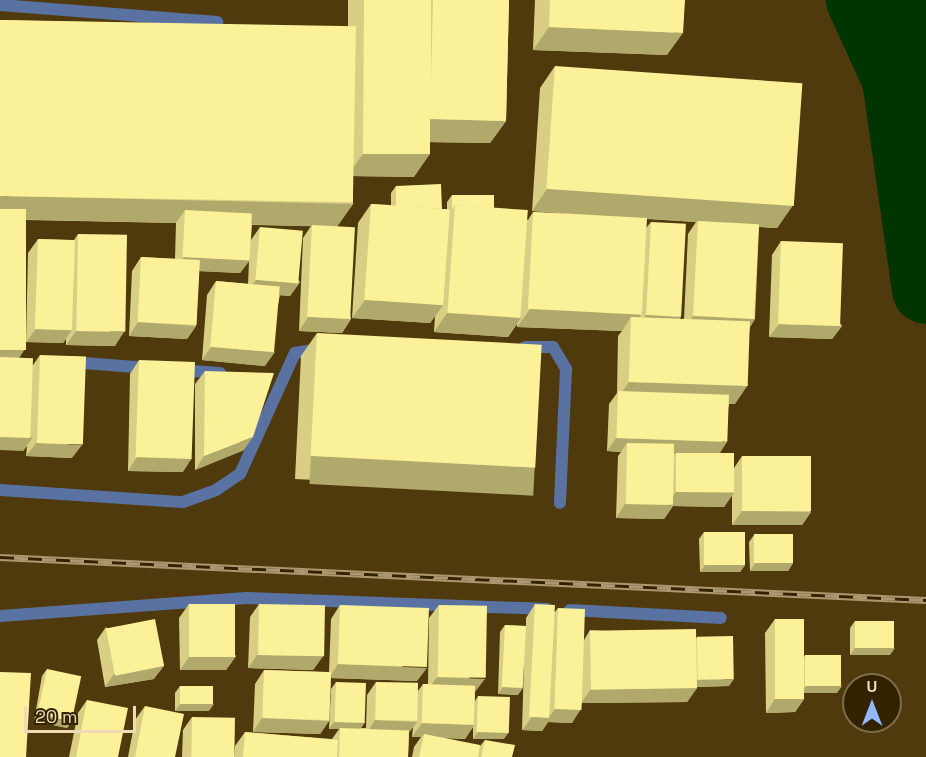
<!DOCTYPE html>
<style>
body{margin:0}
#map{position:relative;width:926px;height:757px;overflow:hidden;background:#4f3a0e;font-family:"Space Grotesk",sans-serif}
div>[style]{position:absolute}
[style*='--x']{left:calc(var(--x)*1px);top:calc(var(--y)*1px);width:calc(var(--w)*1px);rotate:calc(var(--a)*1deg)}
.water>*{inset:0;background:#003401}
.river>*{height:68px;margin:-34px;padding:0 34px;transform-origin:34px;border-radius:34px;background:#003401}
.service>*{height:12px;margin:-6px;padding:0 6px;transform-origin:6px;border-radius:6px;background:#5972a2}
.minor>*{height:12px;margin:-6px;padding:0 6px;transform-origin:6px;border-radius:6px;background:#5972a2}
.rail>*{height:7px;margin-top:-3.5px;transform-origin:0;background:repeating-linear-gradient(90deg,#322200 0 14px,#ac9870 0 28px);box-sizing:border-box;border-block:2px solid #ac9870}
.wall>*{inset:0;background:#d8cf84}
.shaded-wall>*{inset:0;background:#b0a96b;transform-origin:0 0}
.building>*{inset:0;background:#fbf199;transform-origin:0 0}
span{translate:-50% -50%;white-space:nowrap;text-align:center;line-height:1.15;-webkit-text-stroke:6px #322200;paint-order:stroke}
.north{position:absolute;left:842px;top:673px;width:60px;height:60px;box-sizing:border-box;background:#322200;border:2px solid #7d6c48;border-radius:50%;rotate:0deg;font-size:16px;font-weight:700;line-height:24px;text-align:center;color:#eedab4}
.north::after{content:'';display:block;margin:auto;width:21px;height:27px;background:#92b7fd;clip-path:polygon(50% 0,100% 100%,50% 72%,0 100%)}
.scale{position:absolute;left:24px;top:706px;width:112px;height:27px;box-sizing:border-box;border:3px solid #eedab4;border-top:0;padding-left:8px;font-size:18px;line-height:21px;white-space:nowrap;color:#eedab4;-webkit-text-stroke:4px #322200;paint-order:stroke}
</style>
<div id="map">
<div class="water">
<i style="clip-path:polygon(837px 0,926px 0,926px 254px,890px 130px)"></i>
</div>
<div class="river">
<i style="--x:860;--y:0;--w:87;--a:65.5"></i>
<i style="--x:896;--y:79;--w:213;--a:81.9"></i>
</div>
<div class="service">
<i style="--x:0;--y:5;--w:218;--a:4.5"></i>
</div>
<div class="minor">
<i style="--x:525;--y:347;--w:28;--a:0"></i>
<i style="--x:553;--y:347;--w:26;--a:59"></i>
<i style="--x:566;--y:369;--w:134;--a:92.6"></i>
<i style="--x:70;--y:362;--w:79;--a:4.3"></i>
<i style="--x:178;--y:370;--w:42;--a:4.1"></i>
<i style="--x:0;--y:490;--w:183;--a:3.8"></i>
<i style="--x:183;--y:502;--w:35;--a:-20"></i>
<i style="--x:216;--y:490;--w:29;--a:-34"></i>
<i style="--x:240;--y:474;--w:133;--a:-65.6"></i>
<i style="--x:295;--y:353;--w:27;--a:-10"></i>
<i style="--x:570;--y:610;--w:151;--a:3"></i>
<i style="--x:0;--y:616;--w:247;--a:-4.2"></i>
<i style="--x:246;--y:598;--w:301;--a:2.1"></i>
</div>
<div class="rail">
<i style="--x:0;--y:557;--w:927;--a:2.66"></i>
</div>
<div class="wall">
<i style="clip-path:polygon(348px 0,509px 0,506px 121px,490px 143px,430px 142px,414px 177px,353px 176px,353px 204px,337px 226px,351px 319px,342px 333px,299px 331px,303px 238px,311px 226px,252px 225px,251px 240px,260px 227px,300px 282px,290px 296px,280px 295px,265px 366px,202px 360px,207px 295px,216px 281px,248px 284px,249px 261px,240px 273px,199px 271px,196px 326px,187px 339px,129px 336px,132px 271px,141px 257px,175px 259px,176px 223px,26px 220px,24px 350px,19px 358px,33px 365px,40px 355px,72px 458px,26px 456px,27px 446px,23px 451px,0 20px,348px 28px)"></i>
<i style="clip-path:polygon(535px 0,685px 0,667px 55px,533px 50px)"></i>
<i style="clip-path:polygon(evenodd,555px 66px,793px 205px,777px 228px,759px 227px,755px 319px,750px 327px,735px 404px,729px 404px,720px 453px,734px 468px,742px 456px,811px 512px,802px 525px,732px 525px,732px 495px,724px 507px,673px 506px,664px 519px,616px 518px,618px 456px,621px 452px,607px 451px,609px 404px,617px 393px,618px 336px,622px 331px,517px 327px,517px 324px,508px 337px,434px 332px,435px 316px,430px 323px,352px 318px,358px 223px,371px 204px,391px 205px,391px 193px,396px 186px,442px 209px,447px 209px,447px 202px,452px 195px,494px 208px,528px 220px,533px 212px,570px 214px,532px 211px,540px 88px,555px 66px,647px 219px,696px 222px,688px 234px,684px 319px,680px 319px,651px 222px,646px 228px,647px 219px)"></i>
<i style="clip-path:polygon(78px 234px,115px 346px,66px 345px,66px 339px,63px 343px,26px 342px,28px 253px,38px 239px,74px 240px)"></i>
<i style="clip-path:polygon(781px 241px,842px 326px,832px 339px,769px 337px,772px 255px)"></i>
<i style="clip-path:polygon(317px 333px,535px 467px,520px 490px,295px 479px,301px 356px)"></i>
<i style="clip-path:polygon(139px 360px,183px 472px,128px 471px,130px 374px)"></i>
<i style="clip-path:polygon(205px 371px,244px 450px,195px 470px,195px 384px)"></i>
<i style="clip-path:polygon(704px 532px,745px 565px,740px 572px,700px 572px,699px 539px)"></i>
<i style="clip-path:polygon(754px 535px,793px 563px,788px 571px,750px 571px,749px 542px)"></i>
<i style="clip-path:polygon(189px 604px,236px 656px,226px 670px,180px 670px,179px 618px)"></i>
<i style="clip-path:polygon(259px 604px,323px 656px,313px 670px,248px 668px,250px 617px)"></i>
<i style="clip-path:polygon(535px 604px,555px 612px,558px 608px,584px 640px,590px 630px,696px 637px,729px 686px,697px 687px,697px 688px,687px 702px,582px 703px,572px 723px,548px 722px,542px 731px,522px 730px,524px 662px,518px 695px,498px 694px,500px 632px,505px 625px,526px 626px,526px 618px)"></i>
<i style="clip-path:polygon(340px 605px,417px 681px,331px 678px,329px 721px,320px 734px,253px 732px,255px 684px,264px 670px,329px 672px,331px 619px)"></i>
<i style="clip-path:polygon(439px 605px,475px 692px,475px 701px,478px 696px,504px 739px,473px 739px,473px 727px,465px 739px,444px 738px,480px 746px,485px 740px,512px 757px,412px 757px,414px 747px,421px 737px,412px 737px,413px 727px,409px 732px,408px 757px,234px 757px,235px 746px,245px 732px,332px 739px,339px 729px,329px 729px,331px 689px,336px 682px,365px 722px,361px 728px,366px 728px,367px 695px,376px 682px,418px 691px,423px 684px,428px 684px,429px 618px)"></i>
<i style="clip-path:polygon(775px 619px,804px 657px,805px 655px,837px 693px,804px 693px,804px 699px,795px 712px,766px 713px,765px 633px)"></i>
<i style="clip-path:polygon(855px 621px,890px 655px,850px 655px,850px 628px)"></i>
<i style="clip-path:polygon(106px 627px,154px 679px,105px 687px,97px 640px)"></i>
<i style="clip-path:polygon(47px 669px,72px 721px,67px 728px,34px 721px,42px 676px)"></i>
<i style="clip-path:polygon(180px 686px,209px 711px,175px 711px,175px 693px)"></i>
<i style="clip-path:polygon(87px 700px,118px 757px,69px 757px,78px 713px)"></i>
<i style="clip-path:polygon(145px 706px,175px 757px,128px 757px,135px 720px)"></i>
<i style="clip-path:polygon(192px 717px,234px 757px,182px 757px,183px 730px)"></i>
</div>
<div class="shaded-wall">
<i style="clip-path:polygon(549px 27px,683px 33px,667px 55px,533px 50px)"></i>
<i style="clip-path:polygon(430px 119px,506px 121px,490px 143px,414px 142px)"></i>
<i style="clip-path:polygon(363px 154px,430px 154px,414px 177px,347px 176px)"></i>
<i style="clip-path:polygon(547px 189px,793px 205px,777px 228px,697px 222px,698px 221px,696px 222px,532px 211px)"></i>
<i style="clip-path:polygon(0 196px,353px 204px,337px 227px,185px 223px,185px 210px,176px 223px,0 219px)"></i>
<i style="clip-path:polygon(184px 257px,250px 260px,240px 273px,174px 270px)"></i>
<i style="clip-path:polygon(256px 280px,300px 282px,290px 296px,247px 293px)"></i>
<i style="clip-path:polygon(365px 300px,444px 304px,430px 323px,352px 318px)"></i>
<i style="clip-path:polygon(530px 309px,643px 312px,631px 330px,631px 317px,622px 331px,517px 327px)"></i>
<i style="clip-path:polygon(447px 313px,521px 318px,508px 337px,434px 332px)"></i>
<i style="clip-path:polygon(646px 315px,681px 317px,672px 331px,636px 328px)"></i>
<i style="clip-path:polygon(693px 316px,755px 319px,745px 333px,684px 330px)"></i>
<i style="clip-path:polygon(308px 317px,351px 319px,342px 333px,299px 331px)"></i>
<i style="clip-path:polygon(138px 322px,196px 326px,187px 339px,129px 336px)"></i>
<i style="clip-path:polygon(779px 324px,842px 326px,832px 339px,769px 337px)"></i>
<i style="clip-path:polygon(36px 329px,72px 330px,63px 343px,26px 342px)"></i>
<i style="clip-path:polygon(76px 331px,124px 332px,115px 346px,66px 345px)"></i>
<i style="clip-path:polygon(211px 347px,275px 352px,265px 366px,202px 360px)"></i>
<i style="clip-path:polygon(0 350px,24px 350px,15px 364px,0 364px)"></i>
<i style="clip-path:polygon(629px 382px,748px 385px,735px 404px,618px 400px,618px 398px)"></i>
<i style="clip-path:polygon(0 437px,33px 437px,23px 451px,0 450px)"></i>
<i style="clip-path:polygon(253px 437px,244px 450px,195px 470px,204px 456px)"></i>
<i style="clip-path:polygon(616px 438px,727px 442px,718px 456px,627px 452px,627px 443px,621px 452px,607px 451px)"></i>
<i style="clip-path:polygon(36px 443px,82px 445px,72px 458px,26px 456px)"></i>
<i style="left:311px;top:456px;width:224px;height:28px;rotate:3deg"></i>
<i style="clip-path:polygon(137px 457px,192px 458px,183px 472px,128px 471px)"></i>
<i style="clip-path:polygon(676px 492px,734px 493px,724px 507px,673px 506px,664px 519px,616px 518px,625px 504px,667px 505px)"></i>
<i style="clip-path:polygon(742px 511px,811px 512px,802px 525px,732px 525px)"></i>
<i style="clip-path:polygon(755px 563px,793px 563px,788px 571px,750px 571px)"></i>
<i style="clip-path:polygon(705px 565px,745px 565px,740px 572px,700px 572px)"></i>
<i style="clip-path:polygon(855px 648px,895px 648px,890px 655px,850px 655px)"></i>
<i style="clip-path:polygon(257px 655px,323px 656px,313px 670px,248px 668px)"></i>
<i style="clip-path:polygon(236px 656px,226px 670px,180px 670px,189px 657px)"></i>
<i style="clip-path:polygon(338px 664px,427px 668px,417px 681px,329px 678px)"></i>
<i style="clip-path:polygon(164px 666px,154px 679px,105px 687px,114px 674px)"></i>
<i style="clip-path:polygon(437px 677px,485px 679px,475px 692px,427px 691px)"></i>
<i style="clip-path:polygon(734px 679px,729px 686px,692px 687px,697px 680px)"></i>
<i style="clip-path:polygon(806px 686px,842px 686px,837px 693px,801px 693px)"></i>
<i style="clip-path:polygon(503px 687px,523px 688px,518px 695px,498px 694px)"></i>
<i style="clip-path:polygon(697px 688px,687px 702px,581px 703px,591px 689px)"></i>
<i style="clip-path:polygon(775px 699px,804px 699px,795px 712px,766px 713px)"></i>
<i style="clip-path:polygon(180px 704px,214px 704px,209px 711px,175px 711px)"></i>
<i style="clip-path:polygon(555px 709px,581px 709px,572px 723px,548px 722px,542px 731px,522px 730px,532px 717px,549px 717px)"></i>
<i style="clip-path:polygon(39px 714px,72px 721px,67px 728px,34px 721px)"></i>
<i style="clip-path:polygon(262px 718px,329px 721px,320px 734px,253px 732px)"></i>
<i style="clip-path:polygon(375px 720px,417px 722px,407px 735px,366px 734px)"></i>
<i style="clip-path:polygon(334px 722px,365px 722px,360px 729px,329px 729px)"></i>
<i style="clip-path:polygon(422px 723px,474px 725px,465px 739px,423px 737px,424px 734px,421px 737px,412px 737px)"></i>
<i style="clip-path:polygon(478px 732px,509px 732px,504px 739px,473px 739px)"></i>
</div>
<div class="building">
<i style="clip-path:polygon(364px 0,431px 0,431px 82px,433px 0,509px 0,506px 121px,430px 119px,430px 154px,363px 154px)"></i>
<i style="clip-path:polygon(550px 0,685px 0,683px 33px,549px 27px)"></i>
<i style="left:0;top:20px;width:356px;height:176px;rotate:1deg"></i>
<i style="left:555px;top:66px;width:248px;height:123px;rotate:4deg"></i>
<i style="clip-path:polygon(441px 184px,442px 209px,396px 206px,396px 186px)"></i>
<i style="clip-path:polygon(452px 195px,494px 195px,494px 208px,455px 205px,452px 209px)"></i>
<i style="left:371px;top:204px;width:79px;height:96px;rotate:4deg"></i>
<i style="left:455px;top:205px;width:73px;height:108px;rotate:4deg"></i>
<i style="left:0;top:209px;width:26px;height:141px"></i>
<i style="left:185px;top:210px;width:67px;height:47px;rotate:3deg"></i>
<i style="left:533px;top:212px;width:114px;height:97px;rotate:3deg"></i>
<i style="left:698px;top:221px;width:61px;height:95px;rotate:3deg"></i>
<i style="left:651px;top:222px;width:35px;height:93px;rotate:3deg"></i>
<i style="left:312px;top:225px;width:43px;height:92px;rotate:3deg"></i>
<i style="left:260px;top:227px;width:43px;height:53px;rotate:5deg"></i>
<i style="left:78px;top:234px;width:49px;height:97px;rotate:1deg"></i>
<i style="left:38px;top:239px;width:37px;height:90px;rotate:2deg"></i>
<i style="left:781px;top:241px;width:62px;height:83px;rotate:2deg"></i>
<i style="left:141px;top:257px;width:59px;height:65px;rotate:3deg"></i>
<i style="left:216px;top:281px;width:64px;height:66px;rotate:5deg"></i>
<i style="left:631px;top:317px;width:119px;height:65px;rotate:2deg"></i>
<i style="left:317px;top:333px;width:225px;height:123px;rotate:3deg"></i>
<i style="left:40px;top:355px;width:46px;height:88px;rotate:2deg"></i>
<i style="left:0;top:357px;width:33px;height:80px;rotate:2deg"></i>
<i style="left:139px;top:360px;width:56px;height:97px;rotate:2deg"></i>
<i style="clip-path:polygon(205px 371px,274px 373px,253px 437px,204px 456px)"></i>
<i style="left:618px;top:391px;width:111px;height:47px;rotate:2deg"></i>
<i style="left:627px;top:443px;width:47px;height:61px;rotate:1deg"></i>
<i style="left:676px;top:453px;width:58px;height:39px"></i>
<i style="left:742px;top:456px;width:69px;height:55px"></i>
<i style="left:704px;top:532px;width:41px;height:33px"></i>
<i style="left:793px;top:534px;width:29px;height:39px;rotate:90deg"></i>
<i style="left:189px;top:604px;width:46px;height:53px"></i>
<i style="left:259px;top:604px;width:66px;height:51px;rotate:1deg"></i>
<i style="left:535px;top:604px;width:20px;height:113px;rotate:3deg"></i>
<i style="left:340px;top:605px;width:89px;height:59px;rotate:2deg"></i>
<i style="left:439px;top:605px;width:48px;height:72px;rotate:1deg"></i>
<i style="left:558px;top:608px;width:27px;height:101px;rotate:2deg"></i>
<i style="left:155px;top:619px;width:48px;height:50px;rotate:79deg"></i>
<i style="left:775px;top:619px;width:29px;height:80px"></i>
<i style="left:855px;top:621px;width:39px;height:27px"></i>
<i style="left:505px;top:625px;width:21px;height:62px;rotate:3deg"></i>
<i style="left:696px;top:629px;width:59px;height:106px;rotate:89deg"></i>
<i style="left:733px;top:636px;width:43px;height:36px;rotate:89deg"></i>
<i style="left:805px;top:655px;width:36px;height:31px"></i>
<i style="left:47px;top:669px;width:35px;height:46px;rotate:12deg"></i>
<i style="left:264px;top:670px;width:67px;height:48px;rotate:2deg"></i>
<i style="clip-path:polygon(0 672px,31px 673px,26px 757px,0 757px)"></i>
<i style="left:336px;top:682px;width:30px;height:40px;rotate:2deg"></i>
<i style="left:376px;top:682px;width:42px;height:38px;rotate:1deg"></i>
<i style="left:423px;top:684px;width:52px;height:39px;rotate:2deg"></i>
<i style="left:180px;top:686px;width:33px;height:18px"></i>
<i style="left:478px;top:696px;width:32px;height:36px;rotate:2deg"></i>
<i style="clip-path:polygon(87px 700px,128px 708px,118px 757px,76px 757px)"></i>
<i style="clip-path:polygon(145px 706px,184px 714px,175px 757px,135px 757px)"></i>
<i style="left:192px;top:717px;width:43px;height:40px;rotate:1deg"></i>
<i style="left:340px;top:728px;width:69px;height:29px;rotate:2deg"></i>
<i style="clip-path:polygon(245px 732px,338px 740px,337px 757px,243px 757px)"></i>
<i style="clip-path:polygon(424px 734px,480px 745px,478px 757px,419px 757px)"></i>
<i style="clip-path:polygon(485px 740px,515px 745px,512px 757px,481px 757px)"></i>
</div>
<div class="north">U</div>
<div class="scale">20 m</div>
</div>
